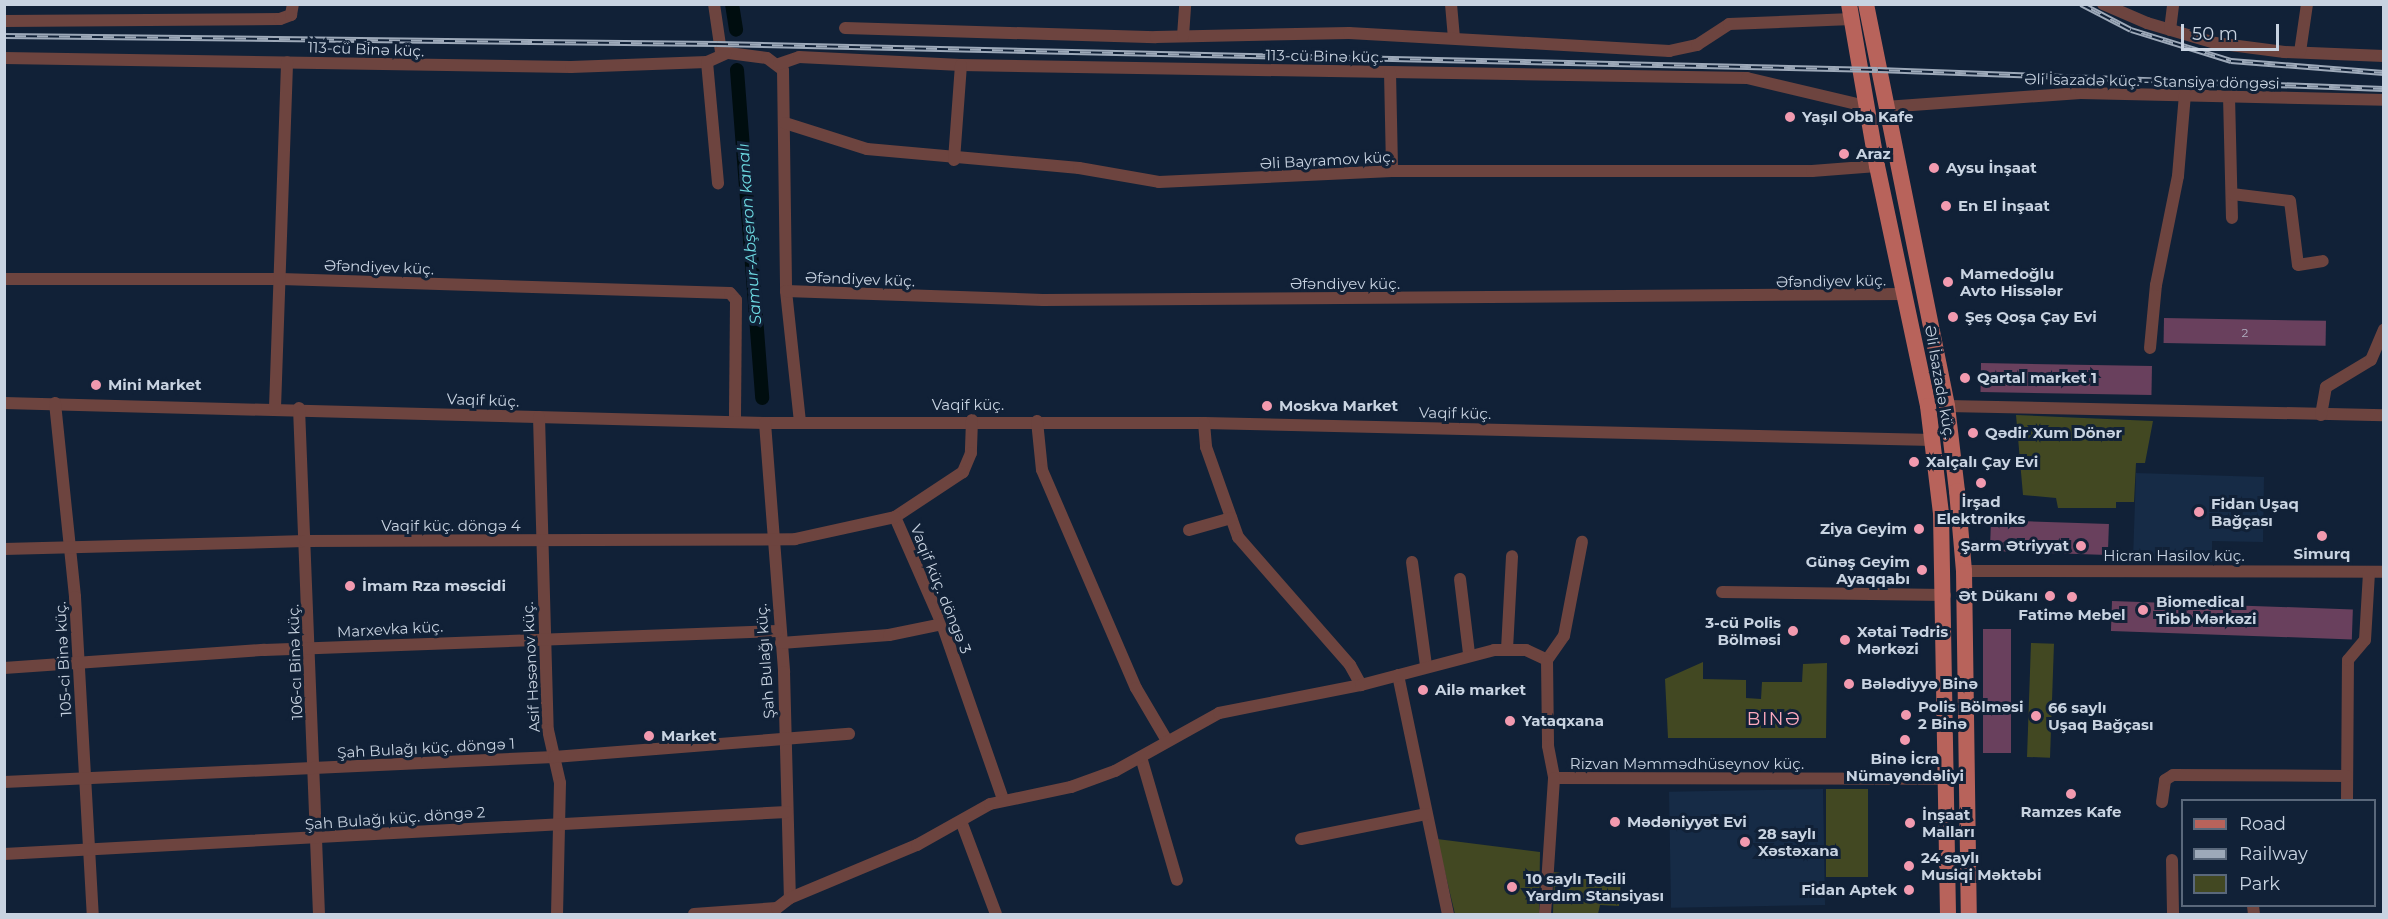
<!DOCTYPE html>
<meta charset="utf-8">
<style>
body{margin:0}
#map{position:relative;width:2388px;height:919px;overflow:hidden;background:#112137;font-family:Montserrat,sans-serif}
div>[style]{position:absolute}
[style*='--x']{left:calc(var(--x)*1px);top:calc(var(--y)*1px);width:calc(var(--w)*1px);rotate:calc(var(--a)*1deg)}
.built>*{inset:0;background:#162b46;transform-origin:0 0}
.green>*{inset:0;background:#424822;transform-origin:0 0}
.canal>*{height:14px;margin:-7px;padding:0 7px;transform-origin:7px;border-radius:7px;background:#000d0f}
.building>*{inset:0;background:#69405d;transform-origin:0 0}
.minor>*{height:12px;margin:-6px;padding:0 6px;transform-origin:6px;border-radius:6px;background:#6d443f}
.major>*{height:16px;margin:-8px;padding:0 8px;transform-origin:8px;border-radius:8px;background:#b8635b}
.rail>*{height:6px;margin-top:-3px;transform-origin:0;background:repeating-linear-gradient(90deg,#112137 0 11px,#9da9b9 0 22px);box-sizing:border-box;border-block:2px solid #9da9b9}
.dots>*{width:16px;height:16px;translate:-50% -50%;box-sizing:border-box;border:3px solid #112137;border-radius:50%}
span{translate:-50% -50%;white-space:nowrap;text-align:center;line-height:1.15;-webkit-text-stroke:6px #112137;paint-order:stroke}
.number-label{font-size:12px;color:#b0aec0}
.number-label span{-webkit-text-stroke-width:0}
.street-label{font-size:15px;color:#c8d3e1}
.poi-label{font-size:15px;color:#c8d3e1;font-weight:700}
.left{translate:0 -50%;text-align:left}
.right{translate:-100% -50%;text-align:right}
.water-label{font-size:16px;color:#6cd8e0;font-style:italic}
.quarter-label{font-size:18px;color:#fdaabe;letter-spacing:1.5px}
.frame{position:absolute;inset:0;border:6px solid #c8d3e1;pointer-events:none}
.legend{position:absolute;left:2181px;top:799px;width:195px;height:108px;box-sizing:border-box;background:#112137;border:2px solid #5a687b;margin:0;padding:8px 10px;list-style:none;font-size:18px;color:#c8d3e1}
.legend li{display:flex;align-items:center;gap:12px;height:30px}
.legend b{width:30px;border:2px solid #5a687b}
.scale{position:absolute;left:2181px;top:24px;width:98px;height:27px;box-sizing:border-box;border:3px solid #c8d3e1;border-top:0;padding-left:8px;font-size:18px;line-height:21px;white-space:nowrap;color:#c8d3e1;-webkit-text-stroke:4px #112137;paint-order:stroke}
</style>
<div id="map">
<div class="built">
<i style="clip-path:polygon(2136px 473px,2264px 477px,2263px 542px,2212px 541px,2212px 562px,2133px 559px)"></i>
<i style="left:1823px;top:789px;width:116px;height:154px;rotate:89deg"></i>
</div>
<div class="green">
<i style="clip-path:polygon(2016px 415px,2153px 421px,2145px 463px,2136px 463px,2134px 502px,2116px 502px,2116px 508px,2058px 508px,2056px 498px,2023px 495px)"></i>
<i style="left:2031px;top:643px;width:23px;height:114px;rotate:2deg"></i>
<i style="clip-path:polygon(1703px 662px,1703px 679px,1746px 680px,1746px 698px,1761px 699px,1762px 682px,1802px 682px,1803px 664px,1827px 663px,1826px 738px,1668px 738px,1665px 679px)"></i>
<i style="left:1826px;top:789px;width:42px;height:88px"></i>
<i style="clip-path:polygon(1437px 839px,1540px 852px,1539px 914px,1455px 914px)"></i>
<i style="clip-path:polygon(1554px 872px,1621px 880px,1619px 906px,1600px 905px,1598px 914px,1553px 914px)"></i>
</div>
<div class="canal">
<i style="--x:732;--y:4;--w:26;--a:81"></i>
<i style="--x:737;--y:70;--w:329;--a:85.6"></i>
</div>
<div class="building">
<i style="left:2164px;top:318px;width:162px;height:25px;rotate:1deg"></i>
<i style="left:1981px;top:363px;width:171px;height:29px;rotate:1deg"></i>
<i style="left:1991px;top:520px;width:118px;height:31px;rotate:2deg"></i>
<i style="left:2112px;top:601px;width:241px;height:30px;rotate:2deg"></i>
<i style="left:1983px;top:629px;width:28px;height:124px"></i>
</div>
<div class="minor">
<i style="--x:714;--y:4;--w:49;--a:81.7"></i>
<i style="--x:721;--y:52;--w:46;--a:7.4"></i>
<i style="--x:767;--y:58;--w:20;--a:37"></i>
<i style="--x:783;--y:70;--w:221;--a:89.2"></i>
<i style="--x:786;--y:291;--w:132;--a:83.9"></i>
<i style="--x:1451;--y:4;--w:33;--a:85"></i>
<i style="--x:2103;--y:4;--w:48;--a:23.4"></i>
<i style="--x:2147;--y:23;--w:71;--a:16.4"></i>
<i style="--x:2215;--y:43;--w:70;--a:7.4"></i>
<i style="--x:2284;--y:52;--w:100;--a:2.3"></i>
<i style="--x:4;--y:21;--w:276;--a:-0.4"></i>
<i style="--x:280;--y:19;--w:12;--a:-20"></i>
<i style="--x:291;--y:15;--w:11;--a:-80"></i>
<i style="--x:845;--y:28;--w:311;--a:1.7"></i>
<i style="--x:1156;--y:37;--w:193;--a:-1.2"></i>
<i style="--x:1349;--y:33;--w:321;--a:3.2"></i>
<i style="--x:1669;--y:51;--w:29;--a:-12"></i>
<i style="--x:1697;--y:45;--w:38;--a:-33"></i>
<i style="--x:1729;--y:24;--w:123;--a:-2.3"></i>
<i style="--x:2170;--y:30;--w:26;--a:-83"></i>
<i style="--x:1183;--y:36;--w:32;--a:-86"></i>
<i style="--x:2300;--y:52;--w:49;--a:-81.7"></i>
<i style="--x:4;--y:58;--w:567;--a:0.91"></i>
<i style="--x:571;--y:67;--w:136;--a:-2.1"></i>
<i style="--x:707;--y:62;--w:20;--a:-24"></i>
<i style="--x:707;--y:62;--w:122;--a:84.8"></i>
<i style="--x:779;--y:64;--w:21;--a:-19"></i>
<i style="--x:799;--y:57;--w:162;--a:2.8"></i>
<i style="--x:961;--y:65;--w:786;--a:0.95"></i>
<i style="--x:1747;--y:78;--w:121;--a:13.3"></i>
<i style="--x:1390;--y:72;--w:99;--a:88.8"></i>
<i style="--x:2229;--y:96;--w:122;--a:88.6"></i>
<i style="--x:1885;--y:107;--w:196;--a:-4.1"></i>
<i style="--x:2081;--y:93;--w:303;--a:1.3"></i>
<i style="--x:785;--y:123;--w:86;--a:17.6"></i>
<i style="--x:867;--y:149;--w:213;--a:5.1"></i>
<i style="--x:1079;--y:168;--w:81;--a:9.9"></i>
<i style="--x:1159;--y:182;--w:233;--a:-2.7"></i>
<i style="--x:1392;--y:171;--w:420;--a:0"></i>
<i style="--x:1812;--y:171;--w:65;--a:-4.4"></i>
<i style="--x:954;--y:160;--w:95;--a:-85.8"></i>
<i style="--x:2232;--y:194;--w:58;--a:6.9"></i>
<i style="--x:2290;--y:201;--w:64;--a:82.9"></i>
<i style="--x:2298;--y:265;--w:25;--a:-9"></i>
<i style="--x:4;--y:279;--w:277;--a:0"></i>
<i style="--x:281;--y:279;--w:449;--a:1.8"></i>
<i style="--x:730;--y:293;--w:9;--a:49"></i>
<i style="--x:736;--y:300;--w:122;--a:90.5"></i>
<i style="--x:786;--y:291;--w:257;--a:2"></i>
<i style="--x:1043;--y:300;--w:861;--a:-0.4"></i>
<i style="--x:2150;--y:348;--w:63;--a:-84.6"></i>
<i style="--x:2156;--y:285;--w:111;--a:-78.6"></i>
<i style="--x:2178;--y:176;--w:82;--a:-85.1"></i>
<i style="--x:4;--y:403;--w:761;--a:1.51"></i>
<i style="--x:765;--y:423;--w:439;--a:0"></i>
<i style="--x:1204;--y:423;--w:729;--a:1.34"></i>
<i style="--x:55;--y:403;--w:195;--a:84.1"></i>
<i style="--x:75;--y:597;--w:318;--a:86.8"></i>
<i style="--x:1947;--y:406;--w:437;--a:1.2"></i>
<i style="--x:275;--y:408;--w:346;--a:-88"></i>
<i style="--x:299;--y:408;--w:506;--a:87.74"></i>
<i style="--x:2321;--y:415;--w:28;--a:-80"></i>
<i style="--x:2326;--y:387;--w:52;--a:-31"></i>
<i style="--x:2371;--y:360;--w:33;--a:-67"></i>
<i style="--x:539;--y:417;--w:313;--a:88.4"></i>
<i style="--x:548;--y:730;--w:54;--a:77.2"></i>
<i style="--x:560;--y:783;--w:131;--a:91.3"></i>
<i style="--x:972;--y:420;--w:33;--a:92"></i>
<i style="--x:971;--y:453;--w:21;--a:113"></i>
<i style="--x:963;--y:472;--w:82;--a:146.5"></i>
<i style="--x:895;--y:517;--w:117;--a:66.3"></i>
<i style="--x:942;--y:624;--w:185;--a:70.8"></i>
<i style="--x:1037;--y:421;--w:49;--a:84.2"></i>
<i style="--x:1042;--y:470;--w:237;--a:66.7"></i>
<i style="--x:1136;--y:688;--w:59;--a:59.5"></i>
<i style="--x:765;--y:423;--w:250;--a:85.6"></i>
<i style="--x:784;--y:672;--w:226;--a:88.5"></i>
<i style="--x:1204;--y:423;--w:24;--a:85"></i>
<i style="--x:1206;--y:447;--w:96;--a:70.4"></i>
<i style="--x:1238;--y:537;--w:170;--a:48.8"></i>
<i style="--x:1350;--y:665;--w:23;--a:61"></i>
<i style="--x:1189;--y:530;--w:44;--a:-15.9"></i>
<i style="--x:4;--y:549;--w:301;--a:-1.5"></i>
<i style="--x:305;--y:541;--w:490;--a:-0.2"></i>
<i style="--x:795;--y:539;--w:102;--a:-12.4"></i>
<i style="--x:1412;--y:562;--w:105;--a:82.3"></i>
<i style="--x:1964;--y:571;--w:420;--a:0.1"></i>
<i style="--x:1460;--y:579;--w:75;--a:83.1"></i>
<i style="--x:1722;--y:592;--w:223;--a:0.8"></i>
<i style="--x:781;--y:643;--w:108;--a:-4.2"></i>
<i style="--x:889;--y:635;--w:54;--a:-11.7"></i>
<i style="--x:1507;--y:649;--w:93;--a:-86.9"></i>
<i style="--x:1547;--y:660;--w:29;--a:-55"></i>
<i style="--x:1564;--y:636;--w:96;--a:-79.2"></i>
<i style="--x:4;--y:668;--w:261;--a:-4"></i>
<i style="--x:264;--y:650;--w:514;--a:-2.12"></i>
<i style="--x:1398;--y:675;--w:244;--a:78.2"></i>
<i style="--x:1141;--y:757;--w:128;--a:73.7"></i>
<i style="--x:4;--y:782;--w:551;--a:-2.6"></i>
<i style="--x:554;--y:757;--w:296;--a:-4.5"></i>
<i style="--x:2347;--y:800;--w:140;--a:-89.6"></i>
<i style="--x:2348;--y:660;--w:26;--a:-50"></i>
<i style="--x:2365;--y:640;--w:68;--a:-86.6"></i>
<i style="--x:2162;--y:802;--w:22;--a:-82"></i>
<i style="--x:2165;--y:780;--w:9;--a:-32"></i>
<i style="--x:2173;--y:775;--w:174;--a:0.3"></i>
<i style="--x:961;--y:821;--w:99;--a:69.4"></i>
<i style="--x:1301;--y:839;--w:127;--a:-11.3"></i>
<i style="--x:4;--y:854;--w:784;--a:-3.07"></i>
<i style="--x:2172;--y:860;--w:54;--a:88.9"></i>
<i style="--x:2253;--y:906;--w:8;--a:83"></i>
<i style="--x:694;--y:914;--w:83;--a:-4.1"></i>
<i style="--x:777;--y:908;--w:16;--a:-38"></i>
<i style="--x:790;--y:898;--w:138;--a:-22.7"></i>
<i style="--x:917;--y:845;--w:84;--a:-29.3"></i>
<i style="--x:990;--y:804;--w:83;--a:-11.9"></i>
<i style="--x:1071;--y:787;--w:47;--a:-20"></i>
<i style="--x:1115;--y:771;--w:119;--a:-29.1"></i>
<i style="--x:1219;--y:713;--w:145;--a:-11.2"></i>
<i style="--x:1361;--y:685;--w:138;--a:-14.7"></i>
<i style="--x:1494;--y:650;--w:32;--a:0"></i>
<i style="--x:1526;--y:650;--w:23;--a:25"></i>
<i style="--x:1547;--y:660;--w:86;--a:89.3"></i>
<i style="--x:1548;--y:746;--w:33;--a:79"></i>
<i style="--x:1554;--y:778;--w:394;--a:0.1"></i>
<i style="--x:1545;--y:914;--w:136;--a:-86.2"></i>
</div>
<div class="major">
<i style="--x:1849;--y:4;--w:164;--a:80.2"></i>
<i style="--x:1877;--y:166;--w:245;--a:78"></i>
<i style="--x:1928;--y:406;--w:108;--a:83.1"></i>
<i style="--x:1941;--y:513;--w:401;--a:89"></i>
<i style="--x:1866;--y:4;--w:410;--a:78.6"></i>
<i style="--x:1947;--y:406;--w:86;--a:83.3"></i>
<i style="--x:1957;--y:491;--w:80;--a:85"></i>
<i style="--x:1964;--y:571;--w:343;--a:89.2"></i>
</div>
<div class="rail">
<i style="--x:2081;--y:4;--w:56;--a:27.5"></i>
<i style="--x:2131;--y:30;--w:105;--a:17.2"></i>
<i style="--x:2231;--y:61;--w:153;--a:4.5"></i>
<i style="--x:4;--y:36;--w:713;--a:0.64"></i>
<i style="--x:717;--y:44;--w:1161;--a:1.28"></i>
<i style="--x:1878;--y:70;--w:506;--a:2.15"></i>
</div>
<div class="dots">
<i style="left:1790px;top:117px;background:#f29aaf"></i>
<i style="left:1844px;top:154px;background:#f29aaf"></i>
<i style="left:1934px;top:168px;background:#f29aaf"></i>
<i style="left:1946px;top:206px;background:#f29aaf"></i>
<i style="left:1948px;top:282px;background:#f29aaf"></i>
<i style="left:1953px;top:317px;background:#f29aaf"></i>
<i style="left:1965px;top:378px;background:#f29aaf"></i>
<i style="left:96px;top:385px;background:#f29aaf"></i>
<i style="left:1267px;top:406px;background:#f29aaf"></i>
<i style="left:1973px;top:433px;background:#f29aaf"></i>
<i style="left:1914px;top:462px;background:#f29aaf"></i>
<i style="left:1981px;top:483px;background:#f29aaf"></i>
<i style="left:2199px;top:512px;background:#f29aaf"></i>
<i style="left:1919px;top:529px;background:#f29aaf"></i>
<i style="left:2322px;top:536px;background:#f29aaf"></i>
<i style="left:2081px;top:546px;background:#f29aaf"></i>
<i style="left:1922px;top:570px;background:#f29aaf"></i>
<i style="left:350px;top:586px;background:#f29aaf"></i>
<i style="left:2050px;top:596px;background:#f29aaf"></i>
<i style="left:2072px;top:597px;background:#f29aaf"></i>
<i style="left:2143px;top:610px;background:#f29aaf"></i>
<i style="left:1793px;top:631px;background:#f29aaf"></i>
<i style="left:1845px;top:640px;background:#f29aaf"></i>
<i style="left:1849px;top:684px;background:#f29aaf"></i>
<i style="left:1423px;top:690px;background:#f29aaf"></i>
<i style="left:1906px;top:715px;background:#f29aaf"></i>
<i style="left:2036px;top:716px;background:#f29aaf"></i>
<i style="left:1510px;top:721px;background:#f29aaf"></i>
<i style="left:649px;top:736px;background:#f29aaf"></i>
<i style="left:1905px;top:740px;background:#f29aaf"></i>
<i style="left:2071px;top:794px;background:#f29aaf"></i>
<i style="left:1615px;top:822px;background:#f29aaf"></i>
<i style="left:1910px;top:823px;background:#f29aaf"></i>
<i style="left:1745px;top:842px;background:#f29aaf"></i>
<i style="left:1909px;top:866px;background:#f29aaf"></i>
<i style="left:1512px;top:887px;background:#f29aaf"></i>
<i style="left:1909px;top:890px;background:#f29aaf"></i>
</div>
<div class="number-label">
<span style="left:2245px;top:333px">2</span>
</div>
<div class="street-label">
<span style="left:366px;top:49px;rotate:2deg">113-cü Binə küç.</span>
<span style="left:1324px;top:56px;rotate:1deg">113-cü Binə küç.</span>
<span style="left:2152px;top:81px;rotate:1deg">Əli İsazadə küç. - Stansiya döngəsi</span>
<span style="left:1327px;top:160px;rotate:-3deg">Əli Bayramov küç.</span>
<span style="left:379px;top:267px;rotate:2deg">Əfəndiyev küç.</span>
<span style="left:860px;top:279px;rotate:2deg">Əfəndiyev küç.</span>
<span style="left:1831px;top:281px;rotate:-1deg">Əfəndiyev küç.</span>
<span style="left:1345px;top:284px">Əfəndiyev küç.</span>
<span style="left:1940px;top:382px;rotate:80deg">Əli İsazadə küç.</span>
<span style="left:483px;top:400px;rotate:2deg">Vaqif küç.</span>
<span style="left:968px;top:405px">Vaqif küç.</span>
<span style="left:1455px;top:413px;rotate:1deg">Vaqif küç.</span>
<span style="left:451px;top:526px">Vaqif küç. döngə 4</span>
<span style="left:2174px;top:556px">Hicran Hasilov küç.</span>
<span style="left:941px;top:589px;rotate:68deg">Vaqif küç. döngə 3</span>
<span style="left:390px;top:629px;rotate:-3deg">Marxevka küç.</span>
<span style="left:63px;top:659px;rotate:-93deg">105-ci Binə küç.</span>
<span style="left:765px;top:661px;rotate:-94deg">Şah Bulağı küç.</span>
<span style="left:295px;top:662px;rotate:-92deg">106-cı Binə küç.</span>
<span style="left:531px;top:667px;rotate:-93deg">Asif Həsənov küç.</span>
<span style="left:426px;top:748px;rotate:-3deg">Şah Bulağı küç. döngə 1</span>
<span style="left:1687px;top:764px">Rizvan Məmmədhüseynov küç.</span>
<span style="left:395px;top:818px;rotate:-4deg">Şah Bulağı küç. döngə 2</span>
</div>
<div class="poi-label">
<span class="left" style="left:1802px;top:117px">Yaşıl Oba Kafe</span>
<span class="left" style="left:1856px;top:154px">Araz</span>
<span class="left" style="left:1946px;top:168px">Aysu İnşaat</span>
<span class="left" style="left:1958px;top:206px">En El İnşaat</span>
<span class="left" style="left:1960px;top:282px">Mamedoğlu<br>Avto Hissələr</span>
<span class="left" style="left:1965px;top:317px">Şeş Qoşa Çay Evi</span>
<span class="left" style="left:1977px;top:378px">Qartal market 1</span>
<span class="left" style="left:108px;top:385px">Mini Market</span>
<span class="left" style="left:1279px;top:406px">Moskva Market</span>
<span class="left" style="left:1985px;top:433px">Qədir Xum Dönər</span>
<span class="left" style="left:1926px;top:462px">Xalçalı Çay Evi</span>
<span style="left:1981px;top:510px">İrşad<br>Elektroniks</span>
<span class="left" style="left:2211px;top:512px">Fidan Uşaq<br>Bağçası</span>
<span class="right" style="left:1907px;top:529px">Ziya Geyim</span>
<span class="right" style="left:2069px;top:546px">Şarm Ətriyyat</span>
<span style="left:2322px;top:554px">Simurq</span>
<span class="right" style="left:1910px;top:570px">Günəş Geyim<br>Ayaqqabı</span>
<span class="left" style="left:362px;top:586px">İmam Rza məscidi</span>
<span class="right" style="left:2038px;top:596px">Ət Dükanı</span>
<span class="left" style="left:2156px;top:610px">Biomedical<br>Tibb Mərkəzi</span>
<span style="left:2072px;top:615px">Fatimə Mebel</span>
<span class="right" style="left:1781px;top:631px">3-cü Polis<br>Bölməsi</span>
<span class="left" style="left:1857px;top:640px">Xətai Tədris<br>Mərkəzi</span>
<span class="left" style="left:1861px;top:684px">Bələdiyyə Binə</span>
<span class="left" style="left:1435px;top:690px">Ailә market</span>
<span class="left" style="left:1918px;top:715px">Polis Bölməsi<br>2 Binə</span>
<span class="left" style="left:2048px;top:716px">66 saylı<br>Uşaq Bağçası</span>
<span class="left" style="left:1522px;top:721px">Yataqxana</span>
<span class="left" style="left:661px;top:736px">Market</span>
<span style="left:1905px;top:767px">Binǝ İcra<br>Nümayəndəliyi</span>
<span style="left:2071px;top:812px">Ramzes Kafe</span>
<span class="left" style="left:1922px;top:823px">İnşaat<br>Malları</span>
<span class="left" style="left:1627px;top:822px">Mədəniyyət Evi</span>
<span class="left" style="left:1758px;top:842px">28 saylı<br>Xəstəxana</span>
<span class="left" style="left:1921px;top:866px">24 saylı<br>Musiqi Məktəbi</span>
<span class="left" style="left:1526px;top:887px">10 saylı Təcili<br>Yardım Stansiyası</span>
<span class="right" style="left:1897px;top:890px">Fidan Aptek</span>
</div>
<div class="water-label">
<span style="left:750px;top:234px;rotate:-94deg">Samur-Abşeron kanalı</span>
</div>
<div class="quarter-label">
<span style="left:1774px;top:719px">BINƏ</span>
</div>
<div class="frame"></div>
<ul class="legend">
<li><b style="height:8px;background:#b8635b"></b>Road</li>
<li><b style="height:8px;background:#9da9b9"></b>Railway</li>
<li><b style="height:16px;background:#424822"></b>Park</li>
</ul>
<div class="scale">50 m</div>
</div>
